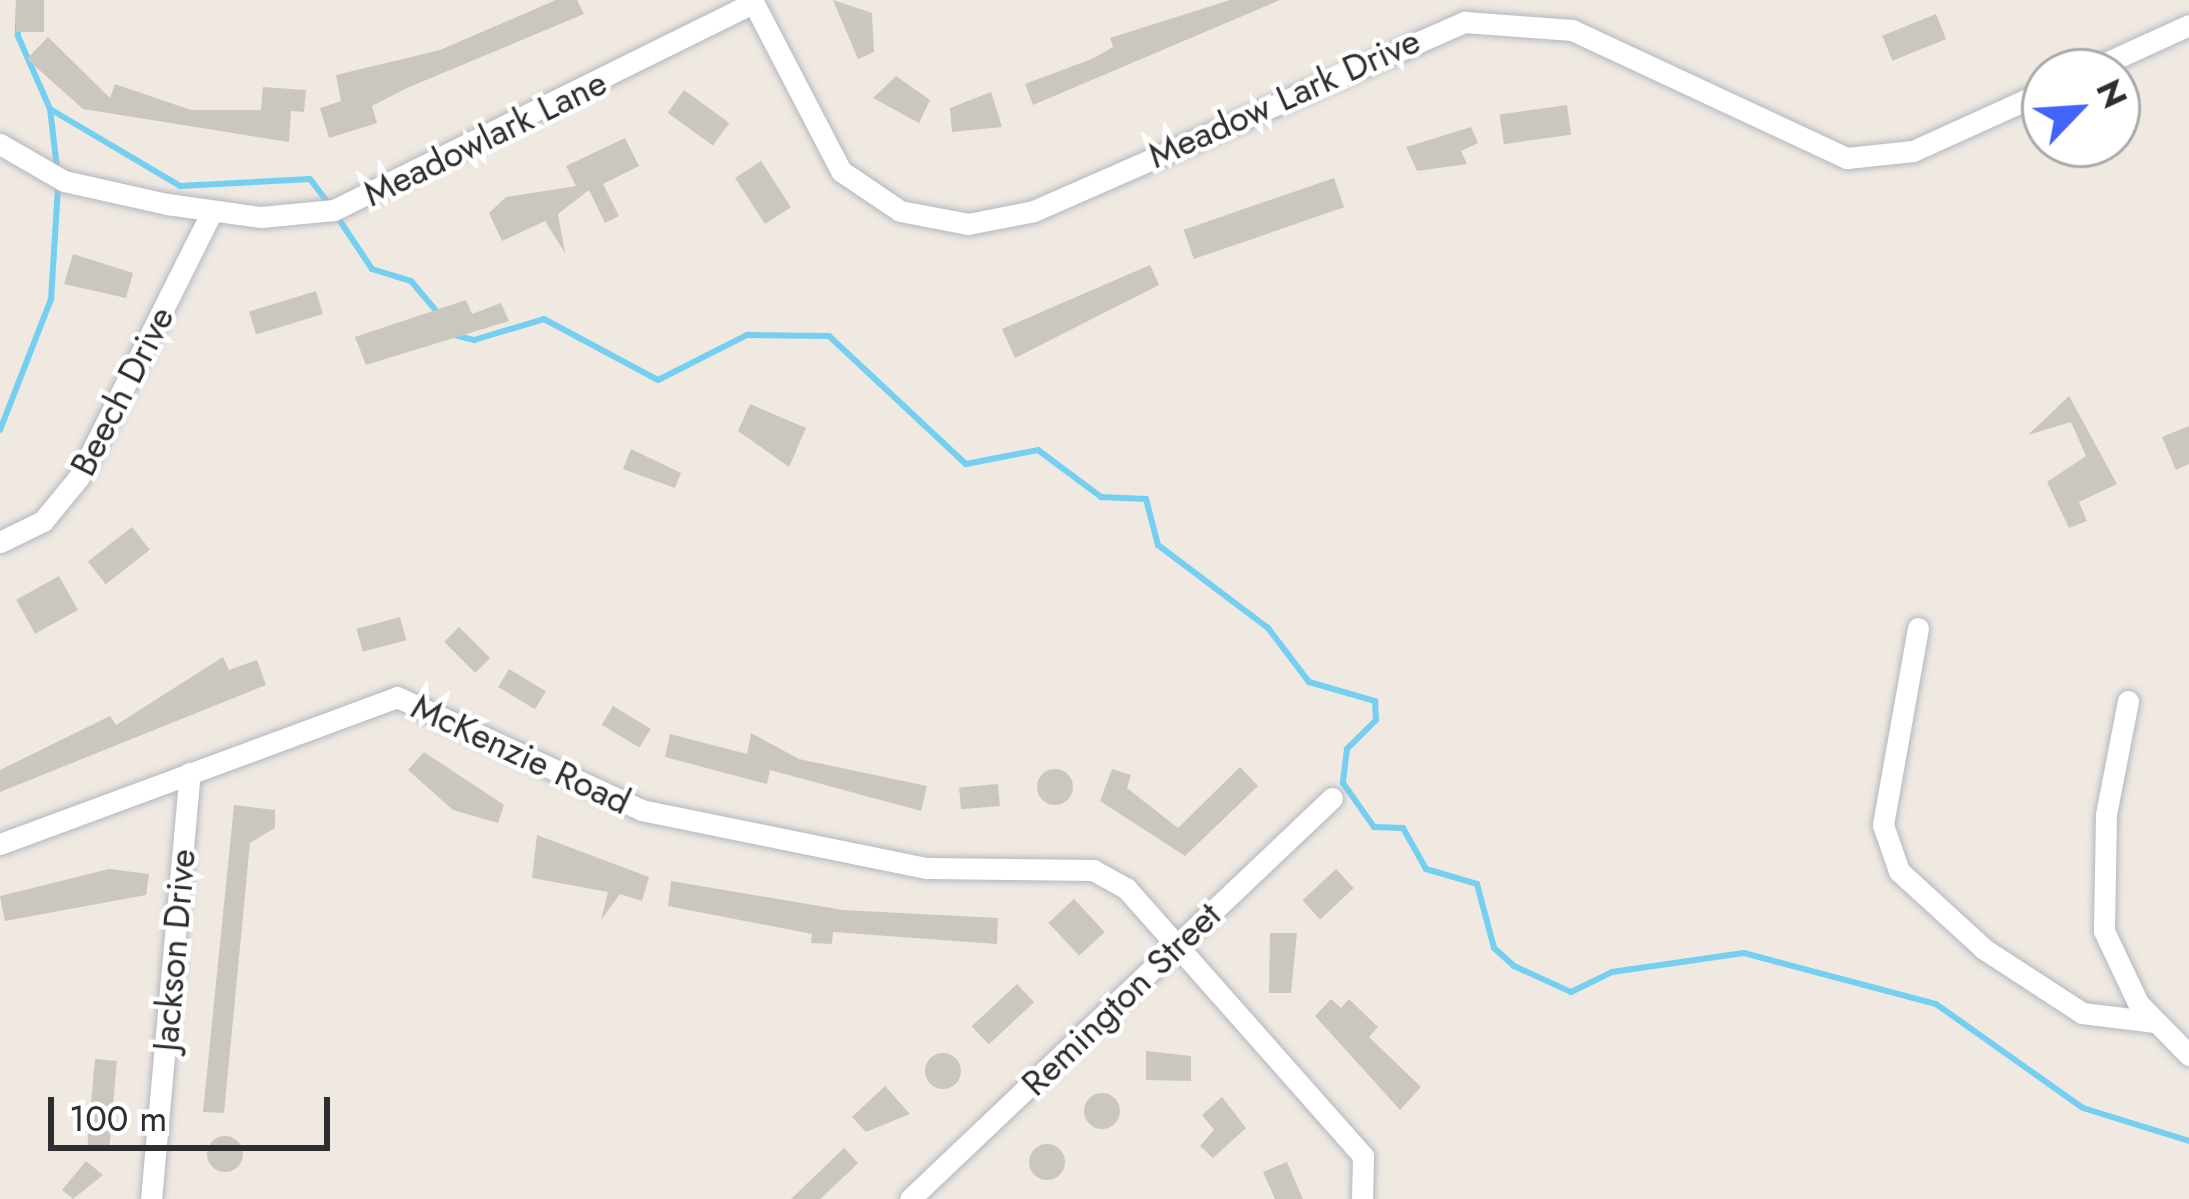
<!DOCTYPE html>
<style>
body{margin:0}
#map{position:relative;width:2189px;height:1199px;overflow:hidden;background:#efe9e1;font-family:Jost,sans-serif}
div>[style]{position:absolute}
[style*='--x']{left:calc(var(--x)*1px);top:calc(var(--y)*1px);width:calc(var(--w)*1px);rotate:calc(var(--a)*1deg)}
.stream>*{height:6px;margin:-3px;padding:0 3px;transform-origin:3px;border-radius:3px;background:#75cff0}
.building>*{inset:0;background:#cbc7bf;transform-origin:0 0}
.round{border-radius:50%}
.roads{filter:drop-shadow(0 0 3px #b4b7c1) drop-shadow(0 0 3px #b4b7c1)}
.minor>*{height:21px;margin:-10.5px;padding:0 10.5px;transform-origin:10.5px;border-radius:10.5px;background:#fff}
span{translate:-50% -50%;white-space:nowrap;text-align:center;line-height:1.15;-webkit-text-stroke:9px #fff;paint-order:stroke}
.street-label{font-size:36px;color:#2e2e2e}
.north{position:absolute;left:2021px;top:48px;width:120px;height:120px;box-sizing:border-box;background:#fff;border:3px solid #ababab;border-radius:50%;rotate:65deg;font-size:33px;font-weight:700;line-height:48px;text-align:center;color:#2e2e2e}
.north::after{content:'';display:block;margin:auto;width:42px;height:54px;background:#4264fb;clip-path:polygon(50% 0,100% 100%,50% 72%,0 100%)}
.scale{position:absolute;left:48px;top:1097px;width:282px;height:54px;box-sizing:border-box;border:6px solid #2e2e2e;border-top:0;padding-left:15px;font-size:36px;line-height:42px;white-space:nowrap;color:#2e2e2e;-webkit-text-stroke:9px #fff;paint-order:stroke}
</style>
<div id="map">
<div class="stream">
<i style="--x:19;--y:0;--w:36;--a:92"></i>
<i style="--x:18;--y:36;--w:80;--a:66.3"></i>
<i style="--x:50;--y:109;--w:59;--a:83.2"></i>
<i style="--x:50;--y:109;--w:151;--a:30.6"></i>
<i style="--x:180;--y:186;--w:130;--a:-3.1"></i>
<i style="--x:310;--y:179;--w:31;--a:53"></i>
<i style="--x:336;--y:215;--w:65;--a:56.3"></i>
<i style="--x:372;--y:269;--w:41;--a:17.1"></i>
<i style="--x:411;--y:281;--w:42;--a:49.8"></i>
<i style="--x:451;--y:334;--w:24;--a:15"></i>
<i style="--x:474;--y:340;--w:73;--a:-16.7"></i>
<i style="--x:544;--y:319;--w:129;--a:28.2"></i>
<i style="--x:658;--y:380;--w:100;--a:-26.8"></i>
<i style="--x:747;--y:335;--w:82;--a:0.7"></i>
<i style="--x:829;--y:336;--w:187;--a:43.1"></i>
<i style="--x:966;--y:464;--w:73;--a:-11"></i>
<i style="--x:1038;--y:450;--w:79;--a:36.7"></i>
<i style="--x:1101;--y:497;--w:45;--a:2.5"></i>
<i style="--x:1146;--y:499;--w:48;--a:75.4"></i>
<i style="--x:1158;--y:545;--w:138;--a:37"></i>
<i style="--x:1268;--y:628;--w:68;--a:52.8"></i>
<i style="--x:1309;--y:682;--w:69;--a:16.1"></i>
<i style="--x:1375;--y:701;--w:19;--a:87"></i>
<i style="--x:1376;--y:720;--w:41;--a:135"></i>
<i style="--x:1347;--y:749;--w:34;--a:97"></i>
<i style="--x:1343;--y:783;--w:54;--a:54.8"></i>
<i style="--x:1374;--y:827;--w:29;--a:2"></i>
<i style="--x:1403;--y:828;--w:47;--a:60.7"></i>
<i style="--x:1426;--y:869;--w:53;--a:16.4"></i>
<i style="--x:1477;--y:884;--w:66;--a:75.1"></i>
<i style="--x:1494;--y:948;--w:27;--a:42"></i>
<i style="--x:1514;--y:966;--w:63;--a:24.5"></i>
<i style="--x:1571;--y:992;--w:46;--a:-26"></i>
<i style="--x:1612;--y:972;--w:133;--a:-8.2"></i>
<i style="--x:1744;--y:953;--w:199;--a:14.9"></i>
<i style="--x:1936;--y:1004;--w:180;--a:35.3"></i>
<i style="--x:2083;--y:1108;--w:111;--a:17.3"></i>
<i style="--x:0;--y:430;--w:141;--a:-68.7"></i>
<i style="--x:51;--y:299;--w:112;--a:-86.4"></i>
</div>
<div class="building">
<i style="left:16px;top:0;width:28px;height:32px"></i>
<i style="clip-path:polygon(556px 0,577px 0,584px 14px,407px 88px,372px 106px,377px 123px,329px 138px,320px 108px,341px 101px,336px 75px,440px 50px)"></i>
<i style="clip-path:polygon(833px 0,872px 13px,874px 52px,858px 59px)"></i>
<i style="clip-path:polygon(1230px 0,1280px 0,1033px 105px,1025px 84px,1094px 58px,1113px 47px,1110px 38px)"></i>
<i style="left:1936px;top:14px;width:27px;height:58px;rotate:68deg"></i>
<i style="clip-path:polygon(48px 37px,110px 98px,115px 84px,191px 110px,261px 110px,263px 87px,306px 90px,304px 112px,291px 111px,289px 142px,83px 109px,27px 59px)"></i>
<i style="clip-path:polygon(896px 76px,930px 100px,919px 123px,873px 98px)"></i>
<i style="left:684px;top:90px;width:56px;height:28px;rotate:36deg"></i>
<i style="clip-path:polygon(991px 92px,1002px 127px,952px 132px,950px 108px)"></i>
<i style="left:1567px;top:105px;width:30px;height:68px;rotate:82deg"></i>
<i style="clip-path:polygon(1471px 127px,1478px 143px,1461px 151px,1467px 164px,1417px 171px,1406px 147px)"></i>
<i style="clip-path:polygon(625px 138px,639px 166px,603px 184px,619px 216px,605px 223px,589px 190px,558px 214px,565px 253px,545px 221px,502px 241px,489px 213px,506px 197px,576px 186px,566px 166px)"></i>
<i style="left:761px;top:161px;width:55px;height:31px;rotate:57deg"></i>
<i style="left:1334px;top:178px;width:31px;height:159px;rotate:71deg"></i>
<i style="clip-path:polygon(73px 254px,133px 273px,126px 298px,64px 284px)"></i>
<i style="clip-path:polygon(1150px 265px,1159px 285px,1015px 358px,1002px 329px)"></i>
<i style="left:316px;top:291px;width:24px;height:70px;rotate:73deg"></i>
<i style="clip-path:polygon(466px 300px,472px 314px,501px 303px,509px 321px,366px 365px,355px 337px)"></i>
<i style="clip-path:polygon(2069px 396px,2117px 484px,2079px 502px,2087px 521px,2069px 528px,2047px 482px,2086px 456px,2071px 422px,2028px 435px)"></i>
<i style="clip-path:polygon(750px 404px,806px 428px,789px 467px,738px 431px)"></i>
<i style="clip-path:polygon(2189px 426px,2189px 464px,2176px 470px,2162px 437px)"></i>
<i style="clip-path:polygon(631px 449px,681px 473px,675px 488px,623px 469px)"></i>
<i style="left:132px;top:527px;width:29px;height:56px;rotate:52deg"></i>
<i style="left:59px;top:576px;width:39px;height:49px;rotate:61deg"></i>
<i style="left:400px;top:617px;width:24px;height:45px;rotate:75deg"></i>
<i style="left:459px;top:627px;width:44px;height:21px;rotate:45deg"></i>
<i style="clip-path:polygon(223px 657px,229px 670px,257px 660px,266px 685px,0 792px,0 770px,110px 716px,116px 725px)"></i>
<i style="left:509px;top:669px;width:43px;height:21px;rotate:31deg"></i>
<i style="left:613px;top:706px;width:44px;height:22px;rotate:31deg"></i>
<i style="clip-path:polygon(751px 733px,799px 759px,927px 786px,921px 811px,770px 770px,767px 784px,665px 757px,670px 734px,747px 754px)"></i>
<i style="clip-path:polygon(424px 752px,504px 805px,498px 823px,453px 810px,408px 770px)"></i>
<i style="clip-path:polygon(1240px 767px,1258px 786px,1185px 856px,1100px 801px,1112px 769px,1131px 775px,1127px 788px,1178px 828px)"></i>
<i class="round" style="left:1037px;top:769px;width:36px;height:36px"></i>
<i style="left:998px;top:784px;width:22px;height:39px;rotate:85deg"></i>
<i style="clip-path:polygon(234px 805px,275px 810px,275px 828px,250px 843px,224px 1113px,203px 1112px)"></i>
<i style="clip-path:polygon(537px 835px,649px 877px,642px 901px,620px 894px,601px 920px,608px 892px,532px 878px)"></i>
<i style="clip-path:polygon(109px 869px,149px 874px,146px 895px,5px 921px,0 896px)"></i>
<i style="left:1336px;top:869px;width:26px;height:46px;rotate:47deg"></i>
<i style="clip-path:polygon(671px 881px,843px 910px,998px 918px,997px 944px,833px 932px,832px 944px,811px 943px,812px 934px,668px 906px)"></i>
<i style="left:1074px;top:899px;width:45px;height:35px;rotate:47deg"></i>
<i style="clip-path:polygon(1270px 933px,1297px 933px,1291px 993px,1269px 993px)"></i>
<i style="left:1017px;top:984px;width:25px;height:62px;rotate:47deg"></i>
<i style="clip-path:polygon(1331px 999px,1341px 1008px,1349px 999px,1378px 1027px,1369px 1037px,1421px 1087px,1400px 1110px,1315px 1016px)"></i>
<i style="clip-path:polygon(1146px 1051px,1191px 1056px,1191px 1081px,1146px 1080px)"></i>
<i class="round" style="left:925px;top:1053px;width:36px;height:36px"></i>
<i style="left:95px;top:1059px;width:22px;height:87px;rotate:5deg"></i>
<i style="clip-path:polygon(885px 1086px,910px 1114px,866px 1132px,852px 1117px)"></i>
<i class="round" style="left:1084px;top:1093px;width:36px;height:36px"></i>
<i style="clip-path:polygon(1222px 1097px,1246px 1128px,1213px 1158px,1200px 1146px,1214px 1130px,1202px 1115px)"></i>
<i class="round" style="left:207px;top:1136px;width:36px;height:36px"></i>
<i class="round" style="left:1029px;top:1144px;width:36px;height:36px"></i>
<i style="clip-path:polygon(844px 1148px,858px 1163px,850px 1171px,820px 1199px,791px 1199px)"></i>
<i style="clip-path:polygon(86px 1161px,103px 1175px,73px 1199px,62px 1190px)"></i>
<i style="clip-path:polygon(1287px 1162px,1303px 1199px,1275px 1199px,1263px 1172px)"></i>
</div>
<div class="roads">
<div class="minor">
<i style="--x:752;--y:0;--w:193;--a:62.5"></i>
<i style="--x:841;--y:171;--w:71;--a:34.1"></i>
<i style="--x:900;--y:211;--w:69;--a:10.8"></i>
<i style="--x:968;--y:224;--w:67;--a:-11.1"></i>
<i style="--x:1034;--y:211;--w:471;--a:-23.7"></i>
<i style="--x:1465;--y:22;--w:107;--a:4.3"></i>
<i style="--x:1572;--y:30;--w:303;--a:25"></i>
<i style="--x:1847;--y:158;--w:66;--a:-6.1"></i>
<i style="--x:1913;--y:151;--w:145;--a:-24.4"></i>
<i style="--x:2086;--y:72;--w:113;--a:-24.5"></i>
<i style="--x:0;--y:144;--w:74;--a:30"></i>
<i style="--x:64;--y:181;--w:106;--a:12.6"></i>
<i style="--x:167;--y:204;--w:95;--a:7.9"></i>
<i style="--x:261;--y:217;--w:73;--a:-5.5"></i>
<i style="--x:334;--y:210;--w:467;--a:-26.3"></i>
<i style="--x:0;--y:542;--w:48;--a:-26"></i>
<i style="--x:43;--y:521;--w:57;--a:-50.7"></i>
<i style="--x:79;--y:477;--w:297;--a:-63.4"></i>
<i style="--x:1918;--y:628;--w:200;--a:100.1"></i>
<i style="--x:1883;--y:825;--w:49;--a:70.8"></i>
<i style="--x:1899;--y:871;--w:115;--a:42.5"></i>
<i style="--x:1984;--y:949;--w:117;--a:33.1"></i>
<i style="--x:2082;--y:1013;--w:74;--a:7"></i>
<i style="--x:2128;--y:701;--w:115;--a:101"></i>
<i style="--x:2106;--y:814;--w:117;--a:91"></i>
<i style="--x:2104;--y:931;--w:80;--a:64.7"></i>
<i style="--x:2138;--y:1003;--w:73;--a:45.6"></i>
<i style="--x:0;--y:844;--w:423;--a:-20.3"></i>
<i style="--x:397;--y:697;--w:269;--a:24.8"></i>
<i style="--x:641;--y:810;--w:292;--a:11.5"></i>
<i style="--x:927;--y:868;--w:166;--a:0.7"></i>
<i style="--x:1093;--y:870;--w:38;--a:29"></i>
<i style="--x:1126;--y:888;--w:358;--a:48.5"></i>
<i style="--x:1363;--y:1156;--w:43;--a:91.3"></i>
<i style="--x:151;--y:1199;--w:428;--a:-84.8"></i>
<i style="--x:910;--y:1199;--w:582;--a:-43.54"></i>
</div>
</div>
<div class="street-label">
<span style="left:1284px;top:98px;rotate:-24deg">Meadow Lark Drive</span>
<span style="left:485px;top:138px;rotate:-26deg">Meadowlark Lane</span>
<span style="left:122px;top:391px;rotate:-63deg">Beech Drive</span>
<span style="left:521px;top:754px;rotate:25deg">McKenzie Road</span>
<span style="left:174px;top:950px;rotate:-85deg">Jackson Drive</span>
<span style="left:1121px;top:999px;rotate:-44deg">Remington Street</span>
</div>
<div class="north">N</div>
<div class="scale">100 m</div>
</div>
